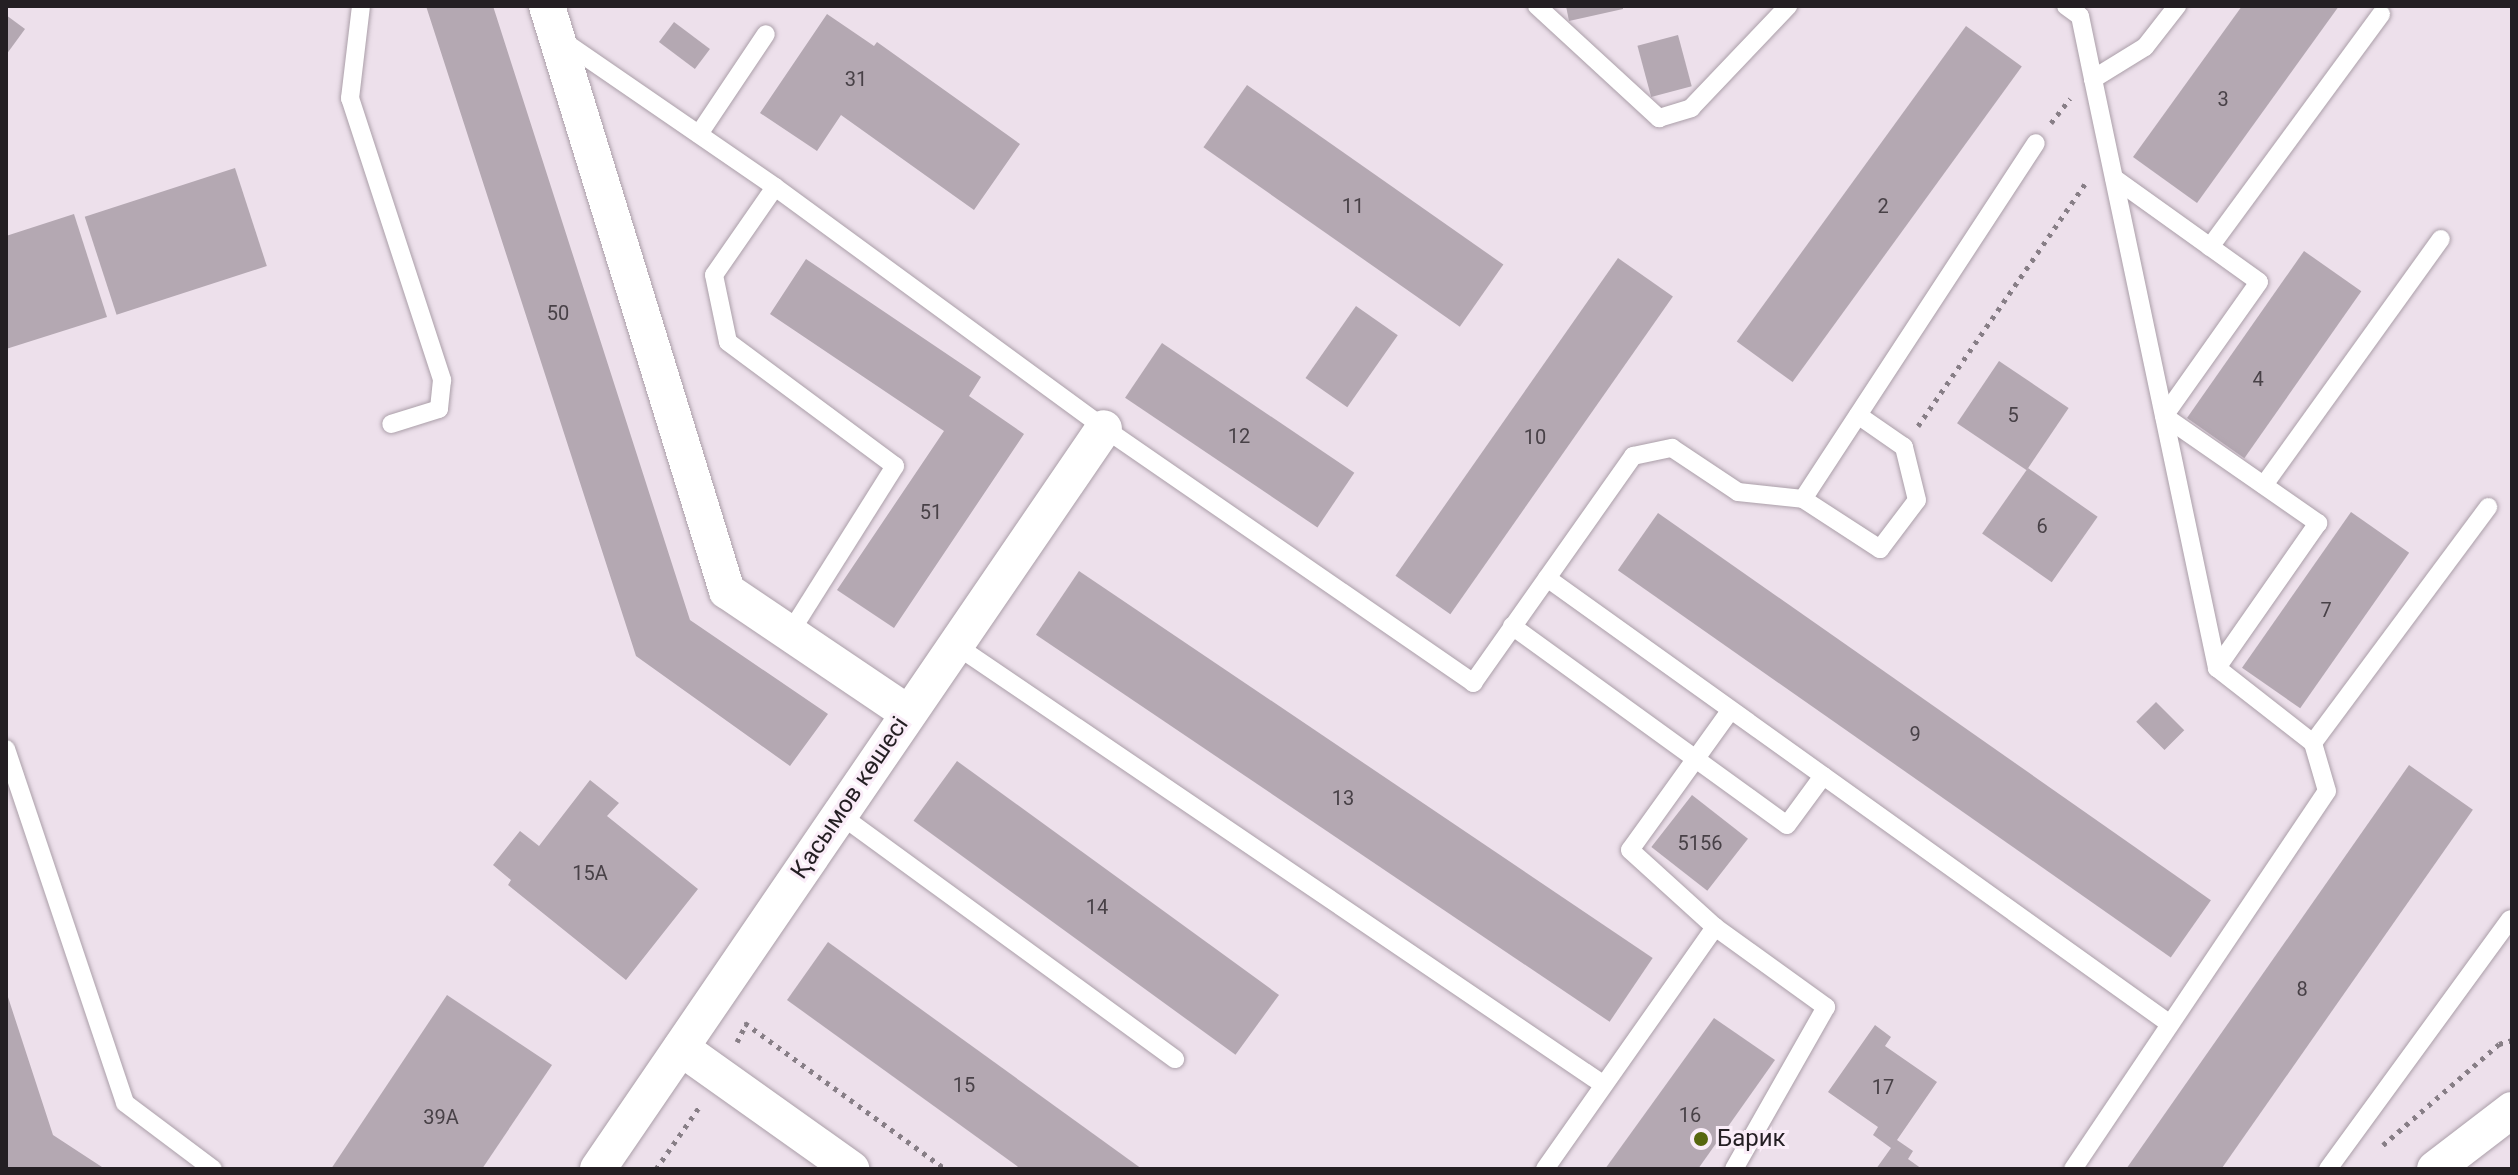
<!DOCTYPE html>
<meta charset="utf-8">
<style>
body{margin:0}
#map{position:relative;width:2518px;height:1175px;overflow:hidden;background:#ede0eb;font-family:Roboto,sans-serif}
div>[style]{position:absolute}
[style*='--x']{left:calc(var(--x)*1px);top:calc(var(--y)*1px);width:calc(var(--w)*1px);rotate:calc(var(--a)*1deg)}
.building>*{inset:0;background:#b4a8b2;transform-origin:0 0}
.path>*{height:5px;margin-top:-2.5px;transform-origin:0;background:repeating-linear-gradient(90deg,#877e86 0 4px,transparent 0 10px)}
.roads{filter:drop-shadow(0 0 2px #ab9fa9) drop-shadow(0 0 2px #ab9fa9)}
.lane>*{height:18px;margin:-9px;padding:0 9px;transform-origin:9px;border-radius:9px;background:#fff}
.street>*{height:36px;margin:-18px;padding:0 18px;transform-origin:18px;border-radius:18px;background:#fff}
.dots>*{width:22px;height:22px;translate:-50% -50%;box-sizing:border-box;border:4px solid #faedf8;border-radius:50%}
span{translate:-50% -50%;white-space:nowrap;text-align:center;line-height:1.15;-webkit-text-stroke:6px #faedf8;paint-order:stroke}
.number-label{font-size:20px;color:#484147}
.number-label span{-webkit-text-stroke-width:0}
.street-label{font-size:24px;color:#241f23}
.poi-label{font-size:24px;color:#241f23}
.left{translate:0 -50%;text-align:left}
.frame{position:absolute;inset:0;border:8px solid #241f23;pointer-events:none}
</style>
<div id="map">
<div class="building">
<i style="clip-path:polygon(426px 6px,493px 6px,690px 620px,828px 714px,790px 766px,636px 656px)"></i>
<i style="clip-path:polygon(1566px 6px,1623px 6px,1623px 9px,1569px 21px)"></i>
<i style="clip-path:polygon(2242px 6px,2339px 6px,2197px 203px,2133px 157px)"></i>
<i style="clip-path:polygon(827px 14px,874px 46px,877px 42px,1020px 144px,974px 210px,841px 115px,817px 151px,760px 113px)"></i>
<i style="clip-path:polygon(6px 15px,25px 29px,6px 55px)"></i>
<i style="left:674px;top:22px;width:45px;height:25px;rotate:37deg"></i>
<i style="left:1966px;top:26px;width:69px;height:390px;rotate:36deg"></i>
<i style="left:1678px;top:35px;width:53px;height:42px;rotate:75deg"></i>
<i style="left:1247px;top:85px;width:313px;height:76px;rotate:35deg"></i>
<i style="left:235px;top:168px;width:103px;height:158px;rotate:72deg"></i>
<i style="clip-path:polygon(74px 214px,107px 317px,6px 349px,6px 236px)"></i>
<i style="left:2304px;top:251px;width:70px;height:204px;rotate:35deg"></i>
<i style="left:1618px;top:258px;width:67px;height:388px;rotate:35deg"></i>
<i style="clip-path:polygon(806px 259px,981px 377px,969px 396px,1024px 434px,894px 628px,837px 590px,944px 431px,770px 314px)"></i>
<i style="left:1356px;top:306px;width:51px;height:88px;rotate:35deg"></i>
<i style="left:1162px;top:343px;width:232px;height:66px;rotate:34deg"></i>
<i style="left:1999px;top:361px;width:84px;height:75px;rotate:34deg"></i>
<i style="left:2028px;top:468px;width:85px;height:80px;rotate:35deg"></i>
<i style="left:2351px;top:512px;width:71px;height:190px;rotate:35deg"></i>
<i style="left:1658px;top:513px;width:675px;height:70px;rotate:35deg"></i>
<i style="left:1079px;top:571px;width:692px;height:77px;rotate:34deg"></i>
<i style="left:2156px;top:702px;width:40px;height:28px;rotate:45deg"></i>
<i style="left:957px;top:761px;width:398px;height:74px;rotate:36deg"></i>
<i style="left:2409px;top:765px;width:78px;height:491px;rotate:35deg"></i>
<i style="clip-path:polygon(590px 780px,619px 803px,607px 816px,698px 889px,626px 980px,508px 885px,511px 880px,493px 865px,520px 831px,539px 846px)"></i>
<i style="left:1692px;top:795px;width:71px;height:66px;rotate:38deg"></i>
<i style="clip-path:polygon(828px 942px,1142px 1169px,1021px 1169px,787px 1000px)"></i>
<i style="clip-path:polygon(6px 991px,53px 1135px,105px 1169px,6px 1169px)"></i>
<i style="clip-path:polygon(447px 995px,552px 1065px,482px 1169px,331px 1169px)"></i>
<i style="clip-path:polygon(1714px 1018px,1775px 1060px,1698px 1169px,1605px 1169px)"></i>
<i style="clip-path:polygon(1875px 1025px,1891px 1037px,1885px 1046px,1937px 1082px,1897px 1140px,1913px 1151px,1908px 1159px,1922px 1169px,1876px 1169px,1891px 1148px,1873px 1135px,1878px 1127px,1828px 1092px)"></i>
</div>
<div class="path">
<i style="--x:2051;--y:123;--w:31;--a:-52"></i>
<i style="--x:1918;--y:426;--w:294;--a:-55.4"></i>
<i style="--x:745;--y:1023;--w:248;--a:36.1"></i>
<i style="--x:737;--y:1042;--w:22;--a:-63"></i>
<i style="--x:2383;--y:1145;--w:154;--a:-41"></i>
<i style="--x:2499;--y:1044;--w:14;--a:-17"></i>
<i style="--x:656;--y:1169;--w:77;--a:-55.1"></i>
</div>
<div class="roads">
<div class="lane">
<i style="--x:361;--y:6;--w:93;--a:96.8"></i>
<i style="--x:350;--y:98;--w:297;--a:71.9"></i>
<i style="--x:442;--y:380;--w:29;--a:96"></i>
<i style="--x:439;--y:409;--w:50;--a:162.6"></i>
<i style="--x:1537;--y:6;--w:166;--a:42.6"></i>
<i style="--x:1659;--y:118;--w:34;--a:-17"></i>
<i style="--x:1691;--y:108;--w:141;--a:-46.4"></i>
<i style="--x:2066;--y:6;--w:17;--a:36"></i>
<i style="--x:2080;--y:16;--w:64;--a:78.3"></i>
<i style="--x:560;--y:39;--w:261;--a:34.5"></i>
<i style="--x:775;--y:187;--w:408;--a:36.2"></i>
<i style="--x:1104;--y:428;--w:449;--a:34.6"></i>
<i style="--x:1473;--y:683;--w:278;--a:-54.8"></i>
<i style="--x:1633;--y:456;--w:40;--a:-12"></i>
<i style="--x:1672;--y:448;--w:79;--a:33.7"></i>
<i style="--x:1738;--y:492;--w:65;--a:6.1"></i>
<i style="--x:1803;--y:499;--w:425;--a:-56.8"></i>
<i style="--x:699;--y:134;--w:120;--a:-56.2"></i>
<i style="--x:2114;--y:178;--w:178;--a:35.6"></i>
<i style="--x:2259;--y:282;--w:164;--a:125.3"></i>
<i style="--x:2164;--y:416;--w:188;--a:34.8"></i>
<i style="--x:2318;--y:523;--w:177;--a:124.9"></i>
<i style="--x:775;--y:187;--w:107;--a:124.7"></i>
<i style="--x:714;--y:275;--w:68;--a:78.2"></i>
<i style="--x:728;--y:342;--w:208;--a:36.6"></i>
<i style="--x:895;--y:466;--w:197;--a:122.2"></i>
<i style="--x:2210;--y:247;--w:289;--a:-53.7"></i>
<i style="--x:2264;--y:485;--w:303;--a:-54.3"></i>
<i style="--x:1803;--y:499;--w:92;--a:33"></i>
<i style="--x:1880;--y:549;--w:61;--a:-52.9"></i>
<i style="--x:1917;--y:500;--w:55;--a:-103.8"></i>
<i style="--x:1904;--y:447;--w:56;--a:-145.2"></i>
<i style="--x:1547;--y:578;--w:766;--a:35.6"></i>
<i style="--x:1512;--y:626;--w:339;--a:35.9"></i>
<i style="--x:1787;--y:825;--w:61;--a:-53.7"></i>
<i style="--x:954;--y:644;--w:785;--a:34.16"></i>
<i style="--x:1730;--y:711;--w:171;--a:125.7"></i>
<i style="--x:1630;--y:850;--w:115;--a:42.2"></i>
<i style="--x:1715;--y:927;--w:137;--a:35.8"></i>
<i style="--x:1826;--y:1007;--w:186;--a:119.6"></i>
<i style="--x:2313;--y:743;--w:294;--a:-53.4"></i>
<i style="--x:6;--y:749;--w:373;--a:71.4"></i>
<i style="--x:125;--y:1103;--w:110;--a:36.9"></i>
<i style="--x:839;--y:814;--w:416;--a:36.1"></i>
<i style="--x:1545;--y:1169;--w:296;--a:-54.9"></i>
<i style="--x:2073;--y:1169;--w:455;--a:-56.1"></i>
<i style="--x:2327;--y:791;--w:50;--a:-106.3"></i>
<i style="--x:2313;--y:743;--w:122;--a:-142"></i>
<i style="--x:2217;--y:668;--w:602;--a:-101.89"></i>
<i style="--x:2093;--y:79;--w:61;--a:-31.6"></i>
<i style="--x:2145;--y:47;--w:52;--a:-52"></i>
<i style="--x:2328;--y:1169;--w:309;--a:-53.9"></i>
</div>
<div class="street">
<i style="--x:547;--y:6;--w:612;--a:72.9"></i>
<i style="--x:727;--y:591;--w:218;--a:34"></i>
<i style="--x:681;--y:1048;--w:209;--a:35.4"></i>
<i style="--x:598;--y:1169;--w:897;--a:-55.67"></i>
<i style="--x:2435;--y:1169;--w:97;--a:-37.5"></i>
</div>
</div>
<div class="dots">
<i style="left:1701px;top:1139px;background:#57670f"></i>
</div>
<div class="number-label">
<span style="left:856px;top:79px">31</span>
<span style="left:2223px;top:99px">3</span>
<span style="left:1353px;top:206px">11</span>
<span style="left:1883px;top:206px">2</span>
<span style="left:558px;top:313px">50</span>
<span style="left:2258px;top:379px">4</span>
<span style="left:2013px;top:415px">5</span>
<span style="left:1239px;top:436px">12</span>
<span style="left:1535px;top:437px">10</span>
<span style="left:931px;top:512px">51</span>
<span style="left:2042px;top:526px">6</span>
<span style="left:2326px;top:610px">7</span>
<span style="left:1915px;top:734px">9</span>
<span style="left:1343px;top:798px">13</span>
<span style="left:1700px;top:843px">5156</span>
<span style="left:590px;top:873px">15А</span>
<span style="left:1097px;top:907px">14</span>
<span style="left:2302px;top:989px">8</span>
<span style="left:964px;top:1085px">15</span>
<span style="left:1883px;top:1087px">17</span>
<span style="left:1690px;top:1115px">16</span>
<span style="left:441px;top:1117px">39А</span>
</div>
<div class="street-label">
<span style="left:850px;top:798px;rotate:-56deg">Қасымов көшесі</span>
</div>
<div class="poi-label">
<span class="left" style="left:1717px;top:1139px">Барик</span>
</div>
<div class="frame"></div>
</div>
